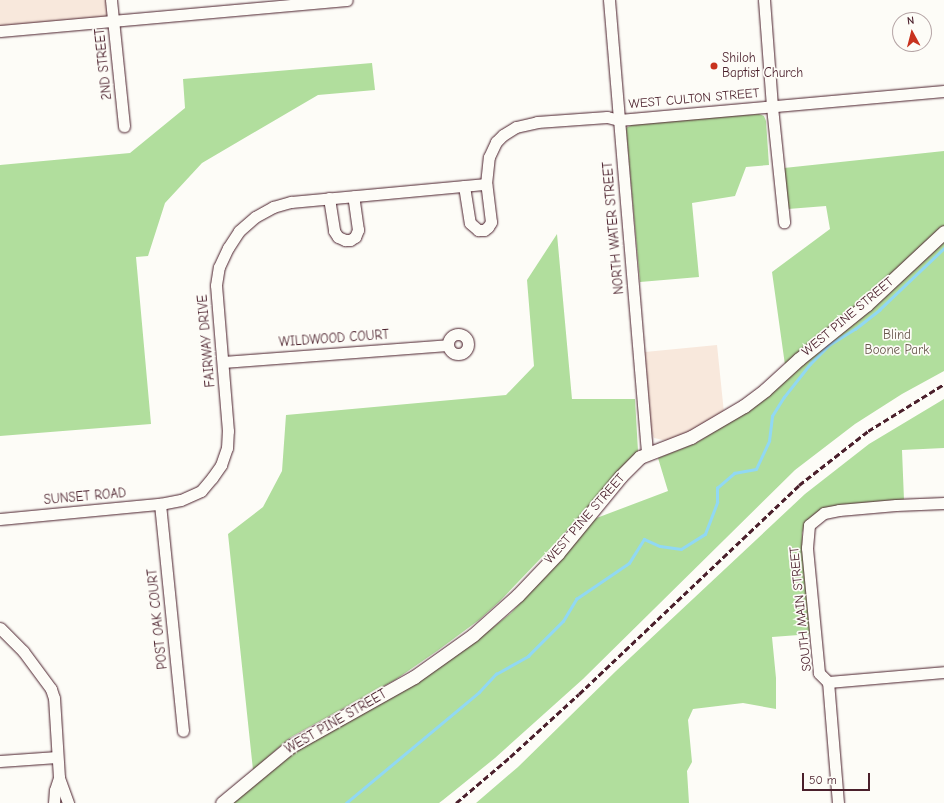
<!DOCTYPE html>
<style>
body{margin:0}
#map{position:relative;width:944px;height:803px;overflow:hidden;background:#fdfcf7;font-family:"Comic Neue",sans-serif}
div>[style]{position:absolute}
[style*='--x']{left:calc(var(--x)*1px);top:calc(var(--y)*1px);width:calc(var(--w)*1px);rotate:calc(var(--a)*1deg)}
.built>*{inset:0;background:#f8e8dc}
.green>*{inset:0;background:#b1de9d}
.stream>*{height:2.5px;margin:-1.25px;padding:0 1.25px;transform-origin:1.25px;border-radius:1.25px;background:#91d8f3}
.roads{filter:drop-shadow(0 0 1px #4a1f2b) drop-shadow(0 0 1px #4a1f2b)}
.minor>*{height:11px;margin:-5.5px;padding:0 5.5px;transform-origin:5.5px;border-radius:5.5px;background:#fdfcf7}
.minor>.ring{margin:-5.5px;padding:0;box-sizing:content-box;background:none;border:11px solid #fdfcf7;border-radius:50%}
.tertiary>*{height:13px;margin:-6.5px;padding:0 6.5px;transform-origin:6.5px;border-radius:6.5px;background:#fdfcf7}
.rail>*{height:2.5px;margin-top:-1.25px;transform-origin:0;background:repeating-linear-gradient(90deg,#4a1f2b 0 6px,transparent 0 9px)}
.dots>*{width:11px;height:11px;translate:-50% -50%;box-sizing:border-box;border:2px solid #fdfcf7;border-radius:50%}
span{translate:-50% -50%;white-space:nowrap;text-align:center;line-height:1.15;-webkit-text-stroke:3.5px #fdfcf7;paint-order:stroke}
.poi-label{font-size:13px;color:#4a1f2b}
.left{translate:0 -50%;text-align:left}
.street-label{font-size:13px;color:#4a1f2b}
.park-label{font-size:13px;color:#69584d}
.north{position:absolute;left:892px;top:12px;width:40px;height:40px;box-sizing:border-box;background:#fdfcf7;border:1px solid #b5a4a5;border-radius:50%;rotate:353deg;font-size:11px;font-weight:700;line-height:16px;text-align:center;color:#4a1f2b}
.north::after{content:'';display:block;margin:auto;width:14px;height:18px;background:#c8321e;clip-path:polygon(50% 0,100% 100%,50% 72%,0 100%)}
.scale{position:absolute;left:802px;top:773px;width:68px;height:18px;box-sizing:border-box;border:2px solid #4a1f2b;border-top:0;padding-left:5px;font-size:12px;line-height:14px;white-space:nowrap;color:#4a1f2b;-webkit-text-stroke:3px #fdfcf7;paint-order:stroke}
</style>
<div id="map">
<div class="built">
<i style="clip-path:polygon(0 0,106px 0,107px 15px,104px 18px,0 28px)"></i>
<i style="clip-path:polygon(717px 345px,724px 413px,697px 431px,668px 441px,654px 438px,651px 431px,645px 352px)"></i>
</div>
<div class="green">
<i style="clip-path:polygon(372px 63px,375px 90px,318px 95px,202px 163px,165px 203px,148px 256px,136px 257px,151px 424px,0 436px,0 165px,130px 153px,185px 108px,183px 79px)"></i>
<i style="clip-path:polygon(759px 114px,764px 116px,766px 121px,769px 165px,746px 167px,735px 196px,692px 203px,699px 277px,640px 282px,626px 128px,637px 122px)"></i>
<i style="clip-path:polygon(944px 151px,944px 226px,873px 293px,785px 365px,772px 272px,830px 229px,826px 206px,788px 209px,784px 168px)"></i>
<i style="clip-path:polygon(557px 234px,572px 399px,635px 399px,638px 451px,562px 536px,500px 601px,479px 620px,437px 651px,395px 680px,291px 737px,253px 770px,228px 534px,263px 507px,282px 471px,286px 415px,506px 395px,534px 366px,527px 280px)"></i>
<i style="clip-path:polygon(944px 239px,944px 371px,902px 394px,855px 424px,795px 470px,583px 679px,495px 758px,443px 800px,439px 803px,232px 803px,290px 756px,321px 736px,443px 665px,477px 640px,511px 613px,561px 559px,594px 519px,668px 491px,658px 458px,696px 443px,755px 406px)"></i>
<i style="clip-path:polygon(944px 399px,944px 448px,902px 450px,904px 500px,839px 505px,804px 528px,802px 533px,812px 634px,772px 637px,776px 678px,776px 709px,743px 703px,693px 709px,688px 720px,692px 762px,687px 771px,689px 803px,476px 803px,518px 767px,616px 671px,805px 494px,869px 444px)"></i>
</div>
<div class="stream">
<i style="--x:346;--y:803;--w:173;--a:-39.8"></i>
<i style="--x:479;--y:692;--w:25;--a:-47"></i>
<i style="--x:496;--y:674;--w:37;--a:-29"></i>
<i style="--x:528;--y:656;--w:49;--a:-45"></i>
<i style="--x:563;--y:621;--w:26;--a:-59"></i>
<i style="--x:576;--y:599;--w:64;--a:-34.2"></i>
<i style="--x:629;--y:563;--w:28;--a:-58"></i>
<i style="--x:644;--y:539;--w:17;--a:24"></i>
<i style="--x:660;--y:546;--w:21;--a:8"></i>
<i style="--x:681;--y:549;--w:28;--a:-32"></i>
<i style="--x:705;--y:534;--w:34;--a:-69"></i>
<i style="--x:717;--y:502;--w:14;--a:-90"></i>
<i style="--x:717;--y:488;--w:23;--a:-41"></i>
<i style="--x:734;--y:473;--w:22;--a:-10"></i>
<i style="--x:756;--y:469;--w:31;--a:-65"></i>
<i style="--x:769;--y:441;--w:25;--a:-83"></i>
<i style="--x:772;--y:416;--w:22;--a:-58"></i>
<i style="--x:784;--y:397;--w:42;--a:-51.8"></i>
<i style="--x:810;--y:364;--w:27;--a:-45"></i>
<i style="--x:829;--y:345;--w:31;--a:-32"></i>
<i style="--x:855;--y:329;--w:31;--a:-38"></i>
<i style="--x:879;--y:310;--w:90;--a:-43.6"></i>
</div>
<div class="roads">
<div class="minor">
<i style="--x:111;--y:0;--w:127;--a:84.1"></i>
<i style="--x:609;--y:0;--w:455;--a:85.2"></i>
<i style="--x:764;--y:0;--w:107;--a:85.7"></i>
<i style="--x:772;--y:107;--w:116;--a:84"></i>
<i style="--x:0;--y:31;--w:348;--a:-5.1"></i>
<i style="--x:464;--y:186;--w:37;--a:81"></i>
<i style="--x:470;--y:223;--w:11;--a:41"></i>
<i style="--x:478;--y:230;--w:6;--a:0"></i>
<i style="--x:484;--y:230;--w:5;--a:-37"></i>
<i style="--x:488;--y:227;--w:6;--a:-59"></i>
<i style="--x:491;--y:222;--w:38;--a:-97"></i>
<i style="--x:486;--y:184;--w:27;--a:-84"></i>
<i style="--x:489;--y:157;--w:17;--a:-65"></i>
<i style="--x:496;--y:142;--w:10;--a:-45"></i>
<i style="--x:503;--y:135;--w:15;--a:-32"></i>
<i style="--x:516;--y:127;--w:22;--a:-13"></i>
<i style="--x:537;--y:122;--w:70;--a:-4.1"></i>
<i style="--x:607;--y:117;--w:12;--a:14"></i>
<i style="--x:619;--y:120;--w:326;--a:-5.1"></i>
<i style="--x:329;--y:198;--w:33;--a:81"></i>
<i style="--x:334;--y:231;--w:7;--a:56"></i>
<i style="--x:338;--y:237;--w:8;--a:23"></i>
<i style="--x:345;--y:240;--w:5;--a:0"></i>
<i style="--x:350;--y:240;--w:6;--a:-31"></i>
<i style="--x:355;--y:237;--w:8;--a:-67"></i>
<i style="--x:358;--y:230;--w:34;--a:-98"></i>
<i class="ring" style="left:448px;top:334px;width:9px;height:9px"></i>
<i style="--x:223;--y:362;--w:225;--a:-4.3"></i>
<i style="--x:160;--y:504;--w:228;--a:84.2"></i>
<i style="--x:0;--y:519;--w:161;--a:-5.4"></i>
<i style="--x:160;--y:504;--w:21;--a:-11"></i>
<i style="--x:181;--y:500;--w:22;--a:-24"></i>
<i style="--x:201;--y:491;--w:17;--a:-50"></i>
<i style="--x:212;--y:478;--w:16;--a:-55"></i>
<i style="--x:221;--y:465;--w:18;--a:-71"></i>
<i style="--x:227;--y:448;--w:17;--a:-87"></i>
<i style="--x:228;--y:431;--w:146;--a:-94.7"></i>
<i style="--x:216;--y:285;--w:18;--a:-81"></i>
<i style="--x:219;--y:267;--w:21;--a:-65"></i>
<i style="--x:228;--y:248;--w:20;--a:-57"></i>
<i style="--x:239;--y:231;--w:21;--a:-41"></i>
<i style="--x:255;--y:217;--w:21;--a:-29"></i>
<i style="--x:273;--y:207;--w:19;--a:-16"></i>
<i style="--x:291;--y:202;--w:196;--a:-5.3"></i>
<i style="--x:0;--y:628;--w:33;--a:45"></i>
<i style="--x:23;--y:651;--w:47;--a:53.6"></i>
<i style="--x:51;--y:689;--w:9;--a:72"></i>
<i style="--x:54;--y:698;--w:80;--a:86.4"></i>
<i style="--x:59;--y:778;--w:27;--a:70"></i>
<i style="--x:828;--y:682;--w:116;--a:-4.9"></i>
<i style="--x:0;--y:761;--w:57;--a:-4"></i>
<i style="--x:54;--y:803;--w:13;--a:-86"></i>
<i style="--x:55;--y:790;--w:13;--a:-72"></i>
<i style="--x:838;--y:803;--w:121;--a:-94.7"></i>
<i style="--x:828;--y:682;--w:13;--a:-135"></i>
<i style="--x:819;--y:673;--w:126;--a:-95.5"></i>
<i style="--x:807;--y:548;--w:23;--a:-85"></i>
<i style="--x:809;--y:525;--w:19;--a:-39"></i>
<i style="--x:824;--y:513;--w:15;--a:-11"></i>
<i style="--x:839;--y:510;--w:57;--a:-5"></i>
<i style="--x:896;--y:505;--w:48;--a:-2.4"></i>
</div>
<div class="tertiary">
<i style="--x:222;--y:803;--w:89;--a:-39.6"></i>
<i style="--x:291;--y:746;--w:141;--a:-29.3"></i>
<i style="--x:414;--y:677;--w:72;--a:-35.4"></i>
<i style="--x:473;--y:635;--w:60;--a:-41.6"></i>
<i style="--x:518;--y:595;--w:58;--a:-46.4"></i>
<i style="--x:558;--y:553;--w:99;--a:-50.7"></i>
<i style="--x:621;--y:476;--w:27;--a:-45"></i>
<i style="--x:640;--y:457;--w:55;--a:-21.4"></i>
<i style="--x:691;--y:437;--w:61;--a:-30.3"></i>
<i style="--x:744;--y:406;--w:26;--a:-37"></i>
<i style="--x:765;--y:390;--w:46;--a:-42.4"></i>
<i style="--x:799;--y:359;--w:86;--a:-38.9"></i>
<i style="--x:866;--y:305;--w:107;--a:-43.1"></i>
</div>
</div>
<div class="rail">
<i style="--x:456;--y:803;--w:71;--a:-40.4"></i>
<i style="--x:510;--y:757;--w:93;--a:-42.4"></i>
<i style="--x:579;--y:694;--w:303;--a:-43.5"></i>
<i style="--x:799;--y:485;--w:88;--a:-38"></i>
<i style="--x:868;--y:431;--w:89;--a:-31.7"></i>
</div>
<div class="dots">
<i style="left:714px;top:66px;background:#c8321e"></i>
</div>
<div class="poi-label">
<span class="left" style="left:722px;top:66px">Shiloh<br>Baptist Church</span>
</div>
<div class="street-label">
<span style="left:104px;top:64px;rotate:-96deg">2ND STREET</span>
<span style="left:694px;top:99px;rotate:-5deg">WEST CULTON STREET</span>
<span style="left:614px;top:228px;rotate:-95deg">NORTH WATER STREET</span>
<span style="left:848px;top:317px;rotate:-40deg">WEST PINE STREET</span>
<span style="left:334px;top:339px;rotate:-4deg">WILDWOOD COURT</span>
<span style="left:207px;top:341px;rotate:-95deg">FAIRWAY DRIVE</span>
<span style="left:85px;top:497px;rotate:-5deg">SUNSET ROAD</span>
<span style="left:585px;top:519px;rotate:-49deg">WEST PINE STREET</span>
<span style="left:801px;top:609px;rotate:-96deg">SOUTH MAIN STREET</span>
<span style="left:158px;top:619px;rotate:-96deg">POST OAK COURT</span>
<span style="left:336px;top:722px;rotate:-30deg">WEST PINE STREET</span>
</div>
<div class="park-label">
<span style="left:897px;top:343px">Blind<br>Boone Park</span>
</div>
<div class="north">N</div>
<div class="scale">50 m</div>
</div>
